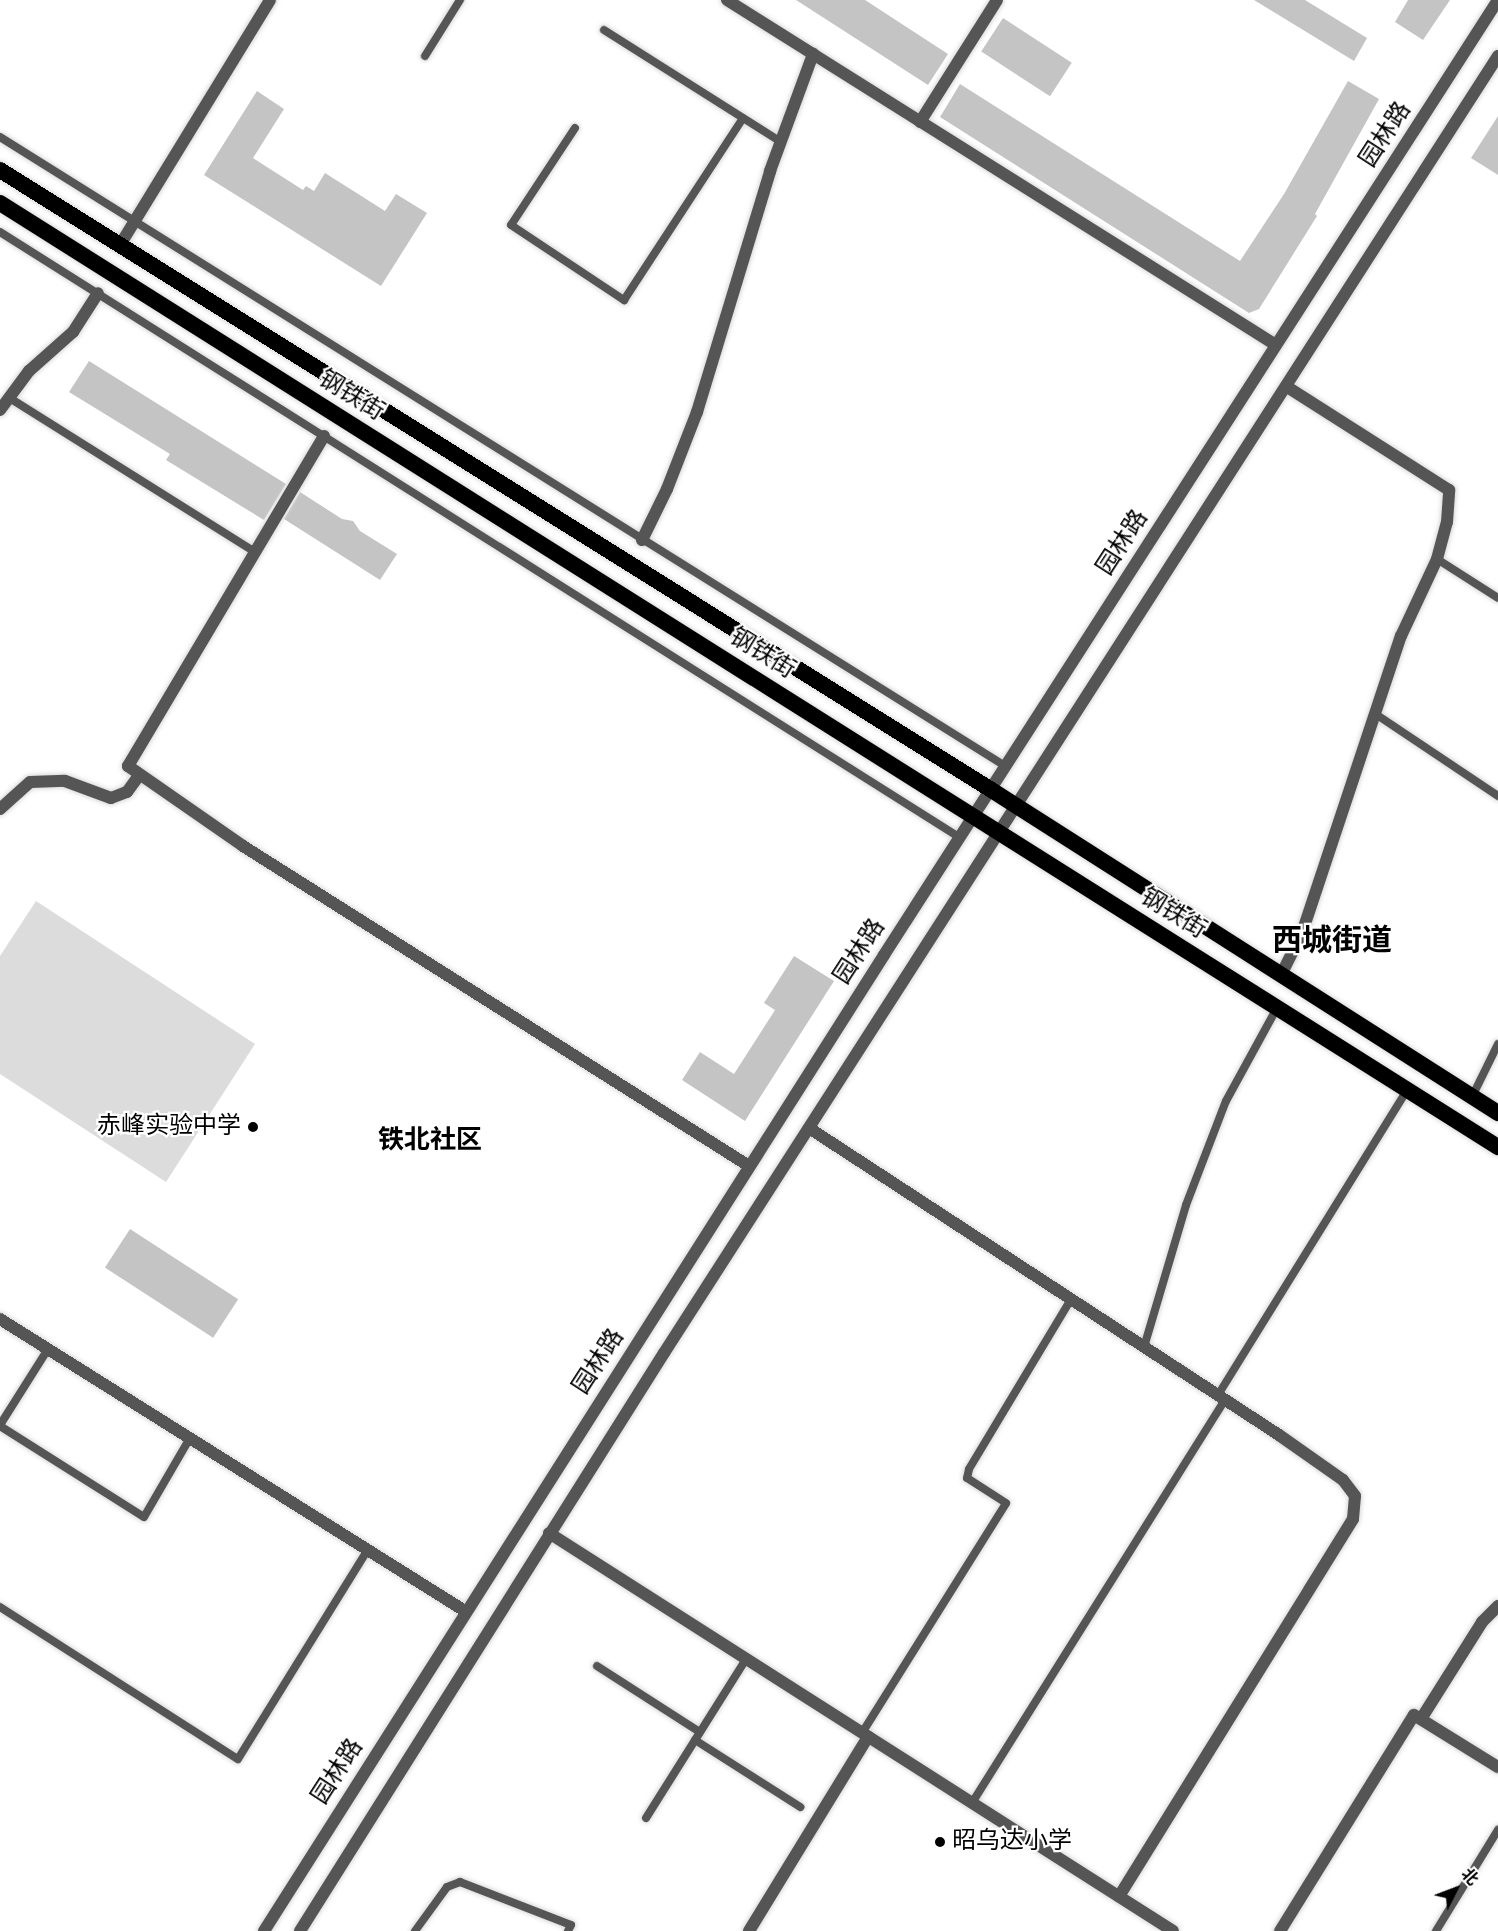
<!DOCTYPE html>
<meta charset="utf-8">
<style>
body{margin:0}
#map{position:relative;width:1498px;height:1931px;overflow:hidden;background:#fff;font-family:"Alegreya Sans","Noto Sans SC",sans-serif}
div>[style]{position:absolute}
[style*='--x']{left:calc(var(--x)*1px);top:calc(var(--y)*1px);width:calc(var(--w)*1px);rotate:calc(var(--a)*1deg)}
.green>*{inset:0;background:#dcdcdc}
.building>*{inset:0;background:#c4c4c4;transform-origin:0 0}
.roads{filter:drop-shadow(0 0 2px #dbdbdb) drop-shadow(0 0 2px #dbdbdb)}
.service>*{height:8px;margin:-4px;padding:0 4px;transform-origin:4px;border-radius:4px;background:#555}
.minor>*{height:12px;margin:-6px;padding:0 6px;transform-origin:6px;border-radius:6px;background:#555}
.tertiary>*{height:12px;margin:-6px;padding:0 6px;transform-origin:6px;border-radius:6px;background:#555}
.trunk>*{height:16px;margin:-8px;padding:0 8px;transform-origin:8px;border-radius:8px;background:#000}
.dots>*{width:16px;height:16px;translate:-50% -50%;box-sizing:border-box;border:3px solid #fff;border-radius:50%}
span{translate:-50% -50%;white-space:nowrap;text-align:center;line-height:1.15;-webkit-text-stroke:4.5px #fff;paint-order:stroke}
.street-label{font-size:24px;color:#000}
.poi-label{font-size:24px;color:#000}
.right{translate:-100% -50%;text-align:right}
.left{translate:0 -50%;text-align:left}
.neighbourhood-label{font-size:26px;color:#000;font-weight:700}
.district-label{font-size:30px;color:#000;font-weight:700}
.north{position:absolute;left:1426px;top:1859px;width:60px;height:60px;-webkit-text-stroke:4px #fff;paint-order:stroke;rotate:48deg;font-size:16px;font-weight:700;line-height:24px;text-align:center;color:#000}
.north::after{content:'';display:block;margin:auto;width:21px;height:27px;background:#000;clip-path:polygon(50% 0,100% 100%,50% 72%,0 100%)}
</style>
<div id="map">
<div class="green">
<i style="clip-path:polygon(36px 901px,255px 1044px,166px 1182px,0 1074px,0 956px)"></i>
</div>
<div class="building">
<i style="clip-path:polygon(796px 0,865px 0,948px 54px,928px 85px)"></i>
<i style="clip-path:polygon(1254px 0,1305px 0,1367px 38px,1354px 61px)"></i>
<i style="clip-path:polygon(1408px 0,1450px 0,1423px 40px,1395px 22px)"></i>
<i style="left:1003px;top:18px;width:82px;height:40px;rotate:33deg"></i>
<i style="clip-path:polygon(1348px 81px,1379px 99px,1315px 214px,1317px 216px,1259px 309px,1249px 313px,940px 117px,960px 84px,1240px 261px,1284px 194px)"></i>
<i style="clip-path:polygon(257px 91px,284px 109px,253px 158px,303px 190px,306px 186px,314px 191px,325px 173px,385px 211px,396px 194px,427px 213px,381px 286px,204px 175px)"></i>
<i style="clip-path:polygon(1498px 116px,1498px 175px,1471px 158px)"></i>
<i style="clip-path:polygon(89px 361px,286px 484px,264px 520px,166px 460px,170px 454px,69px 392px)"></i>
<i style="clip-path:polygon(300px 492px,342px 519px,353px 521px,360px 531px,397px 554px,380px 580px,284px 519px)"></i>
<i style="clip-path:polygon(794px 956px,834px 981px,745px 1121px,682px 1080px,700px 1052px,734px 1074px,775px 1010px,764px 1003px)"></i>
<i style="left:130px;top:1229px;width:129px;height:46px;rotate:33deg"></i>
</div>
<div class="roads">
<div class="service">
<i style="--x:604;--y:30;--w:209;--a:32.3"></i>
<i style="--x:425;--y:56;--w:66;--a:-58"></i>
<i style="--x:575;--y:128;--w:116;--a:123.4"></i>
<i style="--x:511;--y:225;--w:136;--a:33.6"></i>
<i style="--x:624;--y:300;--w:217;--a:-56.8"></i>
<i style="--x:0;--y:137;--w:1186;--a:32.04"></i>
<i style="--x:0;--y:232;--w:1134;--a:32.25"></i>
<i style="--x:8;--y:397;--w:292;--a:32.1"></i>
<i style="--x:1437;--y:559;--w:72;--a:32.6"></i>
<i style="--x:1377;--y:715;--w:146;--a:33.8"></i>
<i style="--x:1472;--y:1097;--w:59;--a:-63.9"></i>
<i style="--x:1144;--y:1347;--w:148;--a:-73.5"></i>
<i style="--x:1186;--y:1205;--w:111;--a:-69"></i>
<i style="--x:1226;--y:1101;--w:106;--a:-61.3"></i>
<i style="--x:1218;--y:1395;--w:359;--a:-58.2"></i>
<i style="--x:0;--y:1425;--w:90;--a:-57.7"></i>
<i style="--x:0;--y:1426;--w:170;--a:32.3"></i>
<i style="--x:144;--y:1517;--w:91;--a:-59.8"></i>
<i style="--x:0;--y:1607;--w:282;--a:32.6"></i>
<i style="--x:238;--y:1759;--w:247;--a:-58.2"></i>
<i style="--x:597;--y:1666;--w:122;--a:32.7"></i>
<i style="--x:862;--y:1733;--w:271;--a:-57.9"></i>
<i style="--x:1006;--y:1503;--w:46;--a:-147.3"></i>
<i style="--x:967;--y:1478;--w:9;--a:-77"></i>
<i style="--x:969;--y:1469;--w:198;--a:-59"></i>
<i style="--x:695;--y:1740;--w:125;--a:32.5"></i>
<i style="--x:972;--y:1803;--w:476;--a:-57.9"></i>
<i style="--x:646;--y:1818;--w:188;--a:-57.8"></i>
<i style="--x:415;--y:1931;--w:54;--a:-54"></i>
<i style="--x:447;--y:1887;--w:14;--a:-21"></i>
<i style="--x:460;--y:1882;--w:119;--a:21.2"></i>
<i style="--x:571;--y:1925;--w:7;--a:117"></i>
<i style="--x:1436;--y:1931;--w:119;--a:-58.5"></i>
</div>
<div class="minor">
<i style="--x:727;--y:0;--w:648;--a:32.15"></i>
<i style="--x:920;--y:122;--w:144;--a:-57.7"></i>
<i style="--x:0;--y:410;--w:49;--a:-53.4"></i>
<i style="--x:29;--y:371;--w:59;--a:-41.6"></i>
<i style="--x:73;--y:332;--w:46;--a:-57.3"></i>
<i style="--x:324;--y:436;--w:384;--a:120.7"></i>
<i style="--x:128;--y:766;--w:140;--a:34.8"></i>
<i style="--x:243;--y:846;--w:599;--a:32.31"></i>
<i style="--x:642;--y:540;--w:57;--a:-63.9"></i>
<i style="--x:667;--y:489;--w:83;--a:-68.7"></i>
<i style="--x:697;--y:412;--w:252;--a:-73.1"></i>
<i style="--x:770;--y:171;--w:125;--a:-69.8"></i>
<i style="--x:0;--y:809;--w:40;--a:-42"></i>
<i style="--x:30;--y:782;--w:35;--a:-2"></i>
<i style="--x:65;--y:781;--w:49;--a:20.3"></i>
<i style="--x:111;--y:798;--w:17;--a:-21"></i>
<i style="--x:127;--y:792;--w:19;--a:-54"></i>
<i style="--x:1281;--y:975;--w:47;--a:-63.4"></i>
<i style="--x:1302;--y:933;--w:313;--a:-71.6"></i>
<i style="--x:1401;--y:636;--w:85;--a:-64.9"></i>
<i style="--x:1437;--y:559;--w:38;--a:-75"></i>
<i style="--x:1447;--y:522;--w:32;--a:-86"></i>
<i style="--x:1449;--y:490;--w:193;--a:-147.5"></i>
<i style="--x:809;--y:1128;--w:561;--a:33.15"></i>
<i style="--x:1279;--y:1435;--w:78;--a:35.1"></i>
<i style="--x:1343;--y:1480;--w:20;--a:53"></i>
<i style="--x:1355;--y:1496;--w:23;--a:95"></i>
<i style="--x:1353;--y:1519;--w:444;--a:121.8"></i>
<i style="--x:0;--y:1319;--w:549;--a:32.13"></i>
<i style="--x:549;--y:1533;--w:740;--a:32.53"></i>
<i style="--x:1421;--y:1719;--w:115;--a:-57.8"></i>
<i style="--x:1482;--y:1622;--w:23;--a:-45"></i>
<i style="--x:749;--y:1931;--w:228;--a:-58.5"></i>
<i style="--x:1280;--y:1931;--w:254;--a:-58.2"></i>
<i style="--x:1414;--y:1715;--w:99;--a:31.8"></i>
</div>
<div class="tertiary">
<i style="--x:120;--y:245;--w:287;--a:-58.5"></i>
<i style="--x:264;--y:1931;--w:1156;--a:-57.57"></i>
<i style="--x:884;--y:955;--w:1135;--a:-57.26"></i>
<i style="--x:300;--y:1931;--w:683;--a:-57.8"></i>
<i style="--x:664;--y:1353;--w:1542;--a:-57.26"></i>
</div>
<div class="trunk">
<i style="--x:0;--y:170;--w:1168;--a:32.02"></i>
<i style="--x:990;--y:789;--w:603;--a:32.53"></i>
<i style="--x:0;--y:203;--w:1771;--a:32.22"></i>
</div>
</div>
<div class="dots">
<i style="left:253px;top:1127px;background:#000"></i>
<i style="left:940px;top:1842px;background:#000"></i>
</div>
<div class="street-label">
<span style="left:1386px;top:135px;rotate:-57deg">园林路</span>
<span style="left:351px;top:396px;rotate:32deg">钢铁街</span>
<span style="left:1123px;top:543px;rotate:-57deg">园林路</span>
<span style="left:762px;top:654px;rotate:32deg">钢铁街</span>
<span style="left:1173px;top:914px;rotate:32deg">钢铁街</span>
<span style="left:860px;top:952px;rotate:-57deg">园林路</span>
<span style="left:599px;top:1362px;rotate:-57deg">园林路</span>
<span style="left:338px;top:1772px;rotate:-57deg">园林路</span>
</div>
<div class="poi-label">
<span class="right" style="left:241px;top:1127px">赤峰实验中学</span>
<span class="left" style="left:952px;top:1842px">昭乌达小学</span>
</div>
<div class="neighbourhood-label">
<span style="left:430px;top:1141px">铁北社区</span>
</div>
<div class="district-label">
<span style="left:1332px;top:941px">西城街道</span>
</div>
<div class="north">北</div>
</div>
